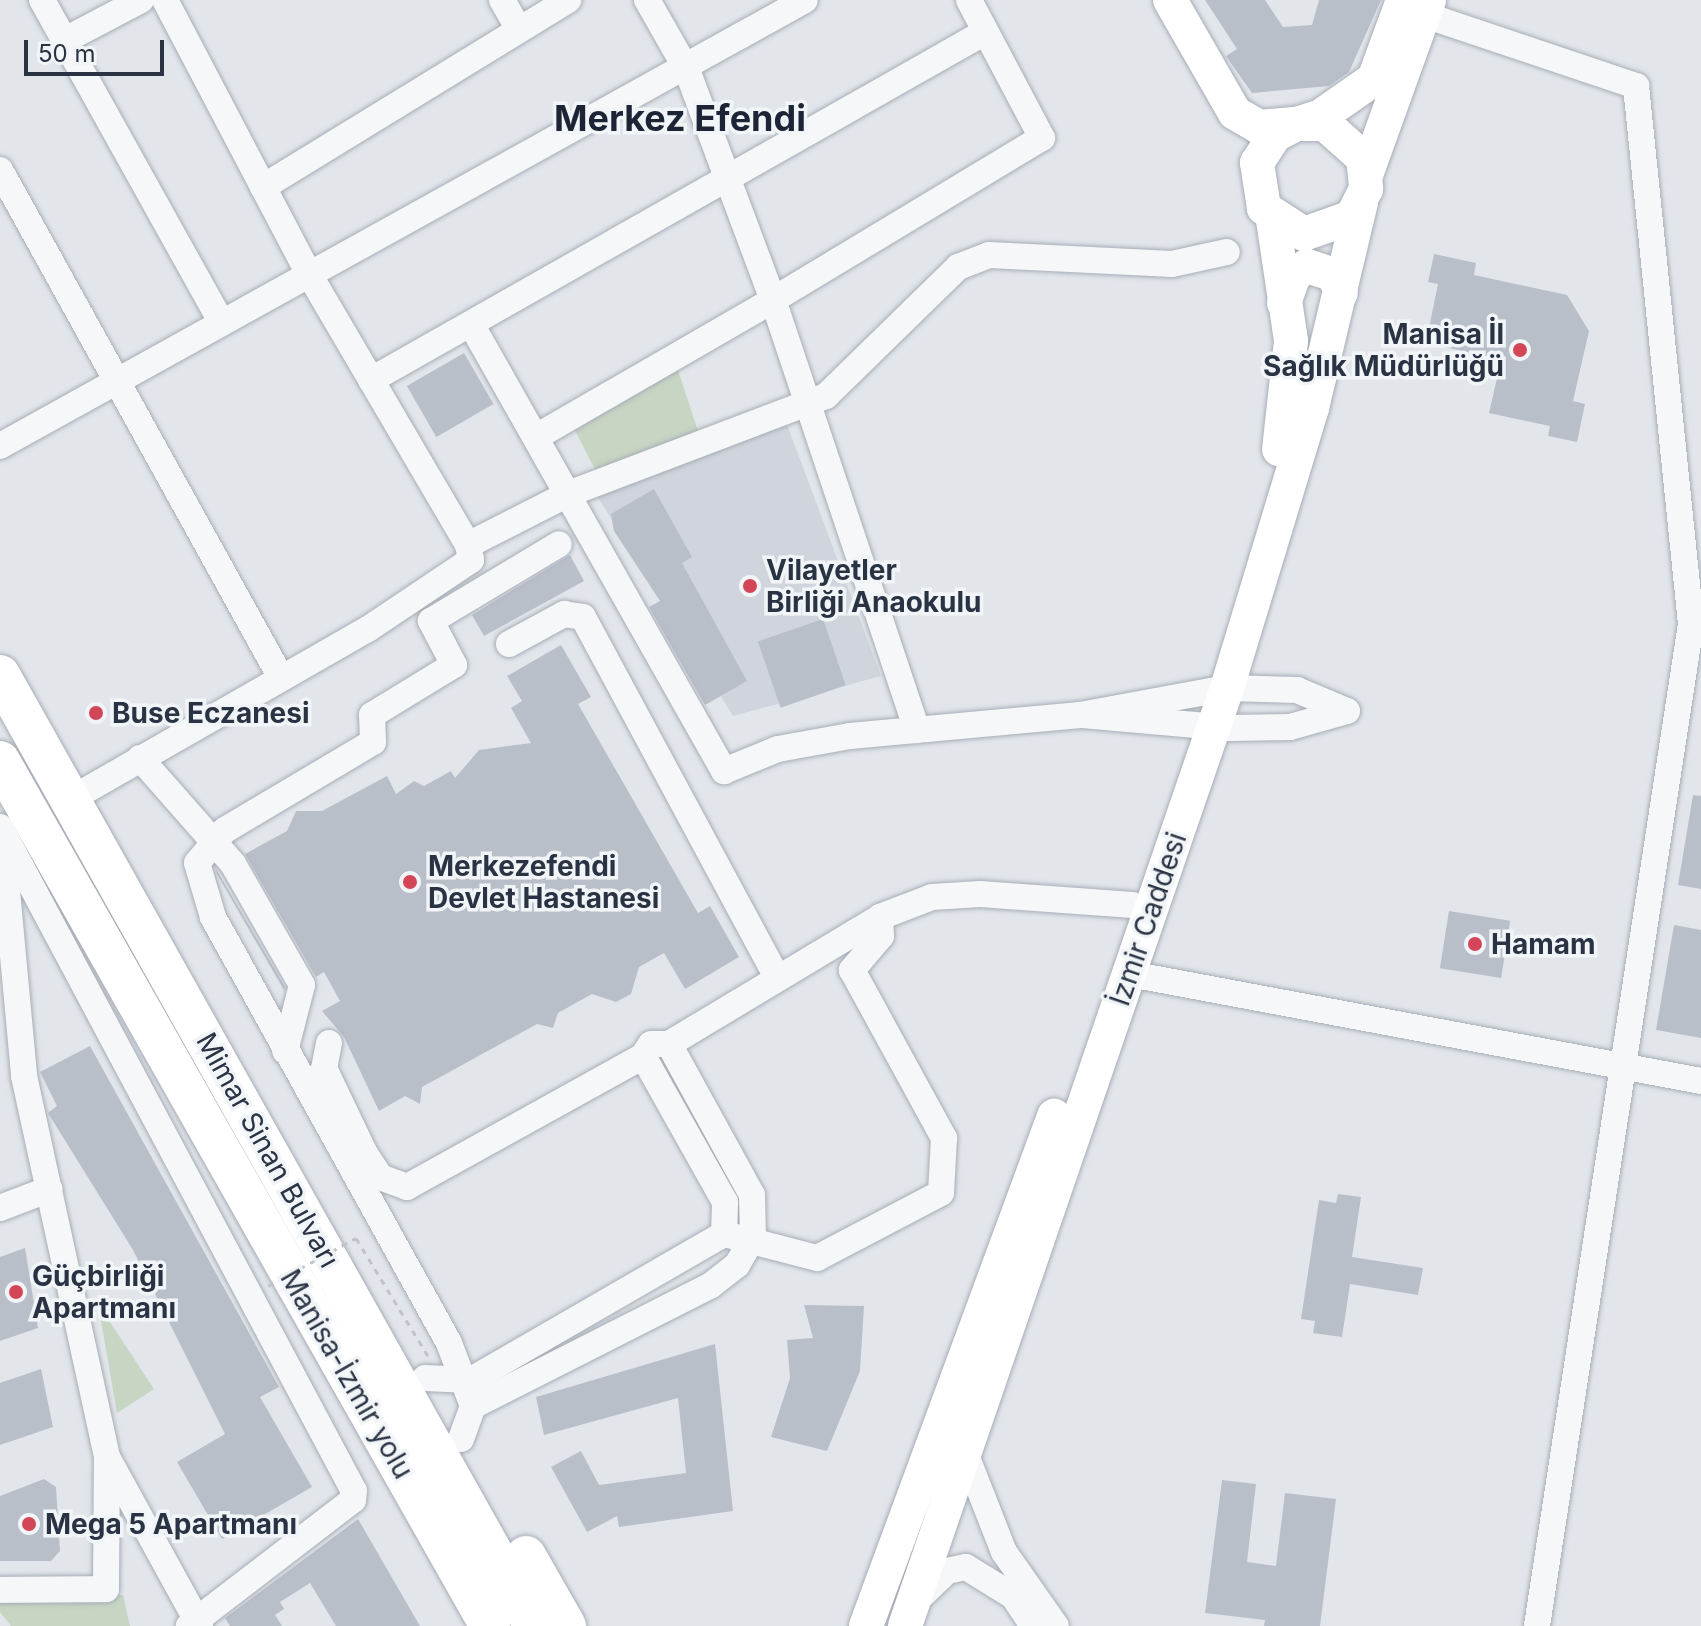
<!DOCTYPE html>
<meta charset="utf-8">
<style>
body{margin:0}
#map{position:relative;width:1701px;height:1626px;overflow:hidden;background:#e2e6eb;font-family:Inter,sans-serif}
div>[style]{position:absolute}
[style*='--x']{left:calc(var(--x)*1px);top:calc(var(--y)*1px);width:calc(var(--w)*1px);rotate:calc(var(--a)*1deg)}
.built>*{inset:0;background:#d0d5dd}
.green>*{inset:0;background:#c7d5c3}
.building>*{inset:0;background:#b9bfc9;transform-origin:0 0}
.path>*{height:3px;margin-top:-1.5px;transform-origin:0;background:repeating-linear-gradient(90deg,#c0c4ca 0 6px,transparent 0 12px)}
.roads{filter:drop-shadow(0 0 2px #a7adb6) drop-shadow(0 0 2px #a7adb6)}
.minor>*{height:26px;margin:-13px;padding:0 13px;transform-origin:13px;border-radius:13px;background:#f5f7f9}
.major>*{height:34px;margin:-17px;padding:0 17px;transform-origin:17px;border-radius:17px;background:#fff}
.highway>*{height:40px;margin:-20px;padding:0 20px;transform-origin:20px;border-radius:20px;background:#fff}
.path-bridge>*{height:3px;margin-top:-1.5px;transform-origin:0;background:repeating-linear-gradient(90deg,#c0c4ca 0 6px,transparent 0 12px)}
.dots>*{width:22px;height:22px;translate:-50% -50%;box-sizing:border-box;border:4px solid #f2f5f8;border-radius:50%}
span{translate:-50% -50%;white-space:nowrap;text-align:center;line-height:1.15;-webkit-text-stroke:7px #f2f5f8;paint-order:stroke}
.poi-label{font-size:28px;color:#2a3344;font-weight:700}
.right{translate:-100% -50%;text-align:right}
.left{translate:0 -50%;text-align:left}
.street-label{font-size:28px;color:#2a3344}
.district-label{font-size:36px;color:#1c2435;font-weight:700}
.scale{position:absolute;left:24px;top:40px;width:140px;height:36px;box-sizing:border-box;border:4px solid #2a3344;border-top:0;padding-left:10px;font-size:24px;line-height:28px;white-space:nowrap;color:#2a3344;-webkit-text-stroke:6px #f2f5f8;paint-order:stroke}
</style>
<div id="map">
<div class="built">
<i style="clip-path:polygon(782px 411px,881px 676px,733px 716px,597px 496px)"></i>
</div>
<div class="green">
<i style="clip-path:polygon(675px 361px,700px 437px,602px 483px,570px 421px)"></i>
<i style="clip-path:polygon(106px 1316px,154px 1389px,117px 1413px,101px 1321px)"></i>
<i style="clip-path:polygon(123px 1595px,130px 1626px,11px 1626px,0 1612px,0 1601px)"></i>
</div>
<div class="building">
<i style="clip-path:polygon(1205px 0,1265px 0,1283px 27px,1312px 25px,1319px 0,1381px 0,1349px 72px,1329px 86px,1252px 93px,1226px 56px,1237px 49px)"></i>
<i style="clip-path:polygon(1434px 254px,1476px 263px,1474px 275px,1567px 295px,1589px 331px,1573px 401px,1585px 404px,1577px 442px,1548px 436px,1550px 426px,1489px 413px,1498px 374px,1486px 356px,1426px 343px,1438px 284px,1428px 282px)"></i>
<i style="left:464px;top:353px;width:59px;height:66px;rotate:60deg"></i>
<i style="clip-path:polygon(654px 489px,692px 557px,682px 563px,747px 681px,705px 705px,649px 607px,660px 601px,614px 531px,611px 514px)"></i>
<i style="clip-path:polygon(570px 555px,584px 581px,484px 636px,472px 615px)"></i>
<i style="left:823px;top:619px;width:70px;height:69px;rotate:71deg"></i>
<i style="clip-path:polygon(561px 645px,591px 697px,578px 704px,698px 913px,710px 906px,739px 957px,685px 989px,664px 953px,639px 967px,631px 994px,616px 1002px,592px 994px,558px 1013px,553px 1028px,537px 1024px,422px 1087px,420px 1104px,405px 1096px,379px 1111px,344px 1037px,322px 1011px,340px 1001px,324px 972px,316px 977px,245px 854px,287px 831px,296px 811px,322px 811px,387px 776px,396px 794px,414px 781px,424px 786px,451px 771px,455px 778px,479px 750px,531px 743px,511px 708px,522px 701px,507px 676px)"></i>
<i style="clip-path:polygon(1693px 795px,1701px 796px,1701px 889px,1678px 885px)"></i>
<i style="clip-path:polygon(216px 869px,285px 987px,284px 990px,217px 874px)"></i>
<i style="left:1449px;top:911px;width:62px;height:58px;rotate:9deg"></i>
<i style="clip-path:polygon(1674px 925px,1701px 930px,1701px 1038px,1656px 1030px)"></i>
<i style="clip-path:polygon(90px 1046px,279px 1387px,260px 1397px,312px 1487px,222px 1539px,177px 1462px,225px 1434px,133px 1250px,48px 1113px,57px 1106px,40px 1072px)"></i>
<i style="clip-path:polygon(1338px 1194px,1361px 1197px,1352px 1257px,1423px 1268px,1418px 1295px,1350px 1284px,1342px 1337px,1313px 1333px,1315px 1321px,1301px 1319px,1319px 1200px,1336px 1203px)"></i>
<i style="clip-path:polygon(25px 1248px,38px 1328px,0 1341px,0 1257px)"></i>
<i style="clip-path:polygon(804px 1305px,864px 1306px,860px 1371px,827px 1451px,771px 1437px,790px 1378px,787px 1340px,813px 1338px)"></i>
<i style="clip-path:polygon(715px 1344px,733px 1511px,619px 1527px,617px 1516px,587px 1532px,551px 1467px,581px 1451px,599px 1485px,686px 1473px,678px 1398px,544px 1435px,536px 1397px)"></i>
<i style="clip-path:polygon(41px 1369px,53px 1427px,0 1445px,0 1383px)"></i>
<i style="clip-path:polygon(44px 1479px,56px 1487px,60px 1551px,51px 1561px,0 1561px,0 1496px)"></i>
<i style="clip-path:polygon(1222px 1480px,1256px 1484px,1247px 1562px,1276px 1566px,1285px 1493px,1336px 1499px,1320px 1626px,1264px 1626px,1265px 1620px,1205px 1613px)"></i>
<i style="clip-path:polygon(358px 1519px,420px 1626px,336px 1626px,310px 1583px,280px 1602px,284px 1609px,275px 1615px,282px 1626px,230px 1626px,225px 1618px)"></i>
</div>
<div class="path">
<i style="--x:356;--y:1238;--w:138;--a:58.6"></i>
</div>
<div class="roads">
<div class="minor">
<i style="--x:42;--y:0;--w:368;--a:60.9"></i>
<i style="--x:165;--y:0;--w:310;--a:62.3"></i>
<i style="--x:309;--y:274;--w:314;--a:59.6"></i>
<i style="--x:502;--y:0;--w:32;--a:60"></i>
<i style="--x:1425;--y:15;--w:223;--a:18.6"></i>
<i style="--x:1636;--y:86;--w:541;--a:84.16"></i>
<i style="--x:1691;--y:624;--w:1014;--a:98.74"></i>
<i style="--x:65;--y:40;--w:86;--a:-27.8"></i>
<i style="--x:0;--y:170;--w:578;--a:61.04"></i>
<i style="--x:263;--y:187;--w:358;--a:-31.5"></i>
<i style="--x:471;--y:324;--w:514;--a:60.49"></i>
<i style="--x:724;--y:771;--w:58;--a:-22.2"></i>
<i style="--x:778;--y:749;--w:73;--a:-10.2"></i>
<i style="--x:850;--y:736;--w:231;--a:-5.2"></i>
<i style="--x:1080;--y:715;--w:149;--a:-10.4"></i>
<i style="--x:1227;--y:688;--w:70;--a:1.6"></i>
<i style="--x:1297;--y:690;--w:54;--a:22.8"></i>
<i style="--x:1347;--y:711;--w:59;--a:164.3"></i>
<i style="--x:1290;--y:727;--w:60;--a:179"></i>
<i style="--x:1230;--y:728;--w:151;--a:-175"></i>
<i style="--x:371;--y:380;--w:706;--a:-29.54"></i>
<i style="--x:536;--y:437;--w:274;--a:-30"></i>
<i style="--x:773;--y:300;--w:246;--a:-110.5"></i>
<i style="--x:687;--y:70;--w:81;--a:-119.7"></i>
<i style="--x:0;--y:446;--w:920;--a:-28.99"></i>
<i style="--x:509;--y:644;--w:63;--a:-28.6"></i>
<i style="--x:564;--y:614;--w:19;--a:9"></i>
<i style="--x:583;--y:617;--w:410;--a:61.7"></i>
<i style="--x:917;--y:730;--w:453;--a:-108.5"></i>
<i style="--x:773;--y:300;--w:314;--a:-31.1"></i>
<i style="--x:1042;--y:138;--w:156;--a:-117.9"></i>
<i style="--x:140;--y:758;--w:141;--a:48.7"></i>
<i style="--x:233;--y:864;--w:139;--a:60.3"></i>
<i style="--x:302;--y:985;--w:68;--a:104.4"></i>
<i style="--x:71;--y:799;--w:342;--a:-29.8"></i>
<i style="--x:368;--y:629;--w:124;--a:-33.8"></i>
<i style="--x:471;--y:560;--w:15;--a:-101"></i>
<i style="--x:468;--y:545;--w:112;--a:-27"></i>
<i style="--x:568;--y:494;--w:276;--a:-20.8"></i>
<i style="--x:826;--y:396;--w:185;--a:-44.3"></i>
<i style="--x:958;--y:267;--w:33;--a:-21"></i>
<i style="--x:989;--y:255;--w:183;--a:2.8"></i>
<i style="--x:1172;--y:264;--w:56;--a:-12.3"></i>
<i style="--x:0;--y:827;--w:752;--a:61.94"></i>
<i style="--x:354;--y:1491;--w:9;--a:96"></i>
<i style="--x:353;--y:1500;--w:207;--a:142.5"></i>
<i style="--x:2;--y:837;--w:240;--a:84.7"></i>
<i style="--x:24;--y:1076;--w:390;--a:77.7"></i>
<i style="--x:107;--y:1457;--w:193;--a:61.2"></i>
<i style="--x:880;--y:917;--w:56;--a:-21"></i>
<i style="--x:932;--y:897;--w:48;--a:-3.6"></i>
<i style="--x:980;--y:894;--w:153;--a:4.1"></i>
<i style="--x:1130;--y:974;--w:581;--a:10.61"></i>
<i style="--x:329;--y:1043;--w:25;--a:101"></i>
<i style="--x:324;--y:1068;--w:93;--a:64.5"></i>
<i style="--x:364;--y:1152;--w:30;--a:57"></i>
<i style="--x:380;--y:1177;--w:29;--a:20"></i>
<i style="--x:407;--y:1187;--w:270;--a:-29"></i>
<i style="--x:643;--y:1056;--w:14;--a:-56"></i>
<i style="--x:651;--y:1044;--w:18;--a:0"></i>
<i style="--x:669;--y:1044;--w:246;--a:-31"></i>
<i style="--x:880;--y:917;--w:19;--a:87"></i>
<i style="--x:881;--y:936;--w:45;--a:130.5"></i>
<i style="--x:852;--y:970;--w:192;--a:61.3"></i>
<i style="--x:944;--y:1138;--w:55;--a:93.1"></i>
<i style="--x:941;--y:1193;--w:140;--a:152.3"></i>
<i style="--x:817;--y:1258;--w:96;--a:-165.5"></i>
<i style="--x:0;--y:1208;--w:53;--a:-20.8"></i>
<i style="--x:425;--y:1378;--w:46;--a:2.5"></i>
<i style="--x:471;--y:1380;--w:292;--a:-30"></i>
<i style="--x:724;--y:1234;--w:32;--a:-88"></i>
<i style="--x:725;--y:1202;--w:167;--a:-119.3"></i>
<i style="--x:473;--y:1406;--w:67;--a:-110.9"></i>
<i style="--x:449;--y:1343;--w:487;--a:-119"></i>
<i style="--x:213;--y:917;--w:56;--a:-106.5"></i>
<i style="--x:197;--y:863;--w:43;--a:-49.7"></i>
<i style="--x:225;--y:830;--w:172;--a:-30.7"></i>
<i style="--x:373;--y:742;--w:27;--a:-92"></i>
<i style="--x:372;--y:715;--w:96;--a:-31.4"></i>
<i style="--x:454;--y:665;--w:50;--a:-117.6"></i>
<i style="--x:431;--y:621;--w:149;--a:-31"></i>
<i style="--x:461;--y:1439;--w:35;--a:-70"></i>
<i style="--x:473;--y:1406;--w:266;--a:-26.9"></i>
<i style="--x:710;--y:1286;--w:34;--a:-38"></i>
<i style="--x:737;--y:1265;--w:32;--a:-60"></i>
<i style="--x:753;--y:1237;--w:42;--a:-91.4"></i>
<i style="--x:752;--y:1195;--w:172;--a:-118.8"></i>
<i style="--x:964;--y:1450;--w:110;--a:68.6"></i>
<i style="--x:1004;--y:1552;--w:90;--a:54.9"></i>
<i style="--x:0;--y:1590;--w:106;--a:-0.5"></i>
<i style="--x:106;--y:1589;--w:130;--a:-89.6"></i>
<i style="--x:916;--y:1601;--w:43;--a:-44.1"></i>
<i style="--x:947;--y:1571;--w:19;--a:-12"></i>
<i style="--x:966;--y:1567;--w:55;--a:31.7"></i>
<i style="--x:1013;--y:1596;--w:36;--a:56"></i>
</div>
<div class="major">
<i style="--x:1170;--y:0;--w:130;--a:60.1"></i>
<i style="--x:1235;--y:113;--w:28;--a:30"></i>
<i style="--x:1259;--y:127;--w:38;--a:-5"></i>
<i style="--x:1297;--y:124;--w:28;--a:0"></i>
<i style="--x:1325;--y:124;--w:51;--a:41.8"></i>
<i style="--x:1363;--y:158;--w:31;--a:84"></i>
<i style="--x:1366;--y:189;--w:31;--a:117"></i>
<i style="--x:1352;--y:217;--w:51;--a:160.5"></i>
<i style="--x:1304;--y:234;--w:48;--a:-147"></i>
<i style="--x:1264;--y:208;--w:46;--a:-98.8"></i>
<i style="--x:1257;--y:163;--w:33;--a:-57"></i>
<i style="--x:1275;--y:135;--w:25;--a:-27"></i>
<i style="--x:1297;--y:124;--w:25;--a:-18"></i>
<i style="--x:1321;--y:116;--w:65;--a:-34.9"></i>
<i style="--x:1374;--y:79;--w:84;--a:-69.8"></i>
<i style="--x:1366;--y:175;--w:186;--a:-70.2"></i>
<i style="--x:1273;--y:220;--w:122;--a:81.5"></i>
<i style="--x:1291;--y:341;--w:109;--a:96.3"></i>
<i style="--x:1284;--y:303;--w:30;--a:-70"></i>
<i style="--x:1294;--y:275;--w:16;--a:-35"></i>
<i style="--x:1307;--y:266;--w:28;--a:18"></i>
<i style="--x:1334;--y:275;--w:19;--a:69"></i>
<i style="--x:866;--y:1626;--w:544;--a:-69.76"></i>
<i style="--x:905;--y:1626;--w:992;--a:-71.05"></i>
<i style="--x:1227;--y:688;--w:293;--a:-73.1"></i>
<i style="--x:1312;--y:408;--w:212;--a:-76.6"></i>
</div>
<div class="highway">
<i style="--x:0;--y:675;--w:1091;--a:60.69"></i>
<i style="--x:0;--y:761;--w:994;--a:60.47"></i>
<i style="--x:526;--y:1556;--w:81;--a:60.3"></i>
</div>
</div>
<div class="path-bridge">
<i style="--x:268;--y:1286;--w:100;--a:-28.6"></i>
</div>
<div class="dots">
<i style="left:1520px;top:350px;background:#d24657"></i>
<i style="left:750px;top:586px;background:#d24657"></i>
<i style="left:96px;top:713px;background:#d24657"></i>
<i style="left:410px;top:882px;background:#d24657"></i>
<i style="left:1475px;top:944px;background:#d24657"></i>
<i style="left:16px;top:1292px;background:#d24657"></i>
<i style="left:29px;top:1524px;background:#d24657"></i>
</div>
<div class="poi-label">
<span class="right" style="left:1504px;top:350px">Manisa İl<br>Sağlık Müdürlüğü</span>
<span class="left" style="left:766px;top:586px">Vilayetler<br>Birliği Anaokulu</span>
<span class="left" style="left:112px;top:713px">Buse Eczanesi</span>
<span class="left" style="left:428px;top:882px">Merkezefendi<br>Devlet Hastanesi</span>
<span class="left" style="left:1491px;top:944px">Hamam</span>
<span class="left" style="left:32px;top:1292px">Güçbirliği<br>Apartmanı</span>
<span class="left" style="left:45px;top:1524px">Mega 5 Apartmanı</span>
</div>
<div class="street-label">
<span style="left:1148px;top:919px;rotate:-71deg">İzmir Caddesi</span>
<span style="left:268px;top:1150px;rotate:61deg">Mimar Sinan Bulvarı</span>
<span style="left:347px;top:1374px;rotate:60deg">Manisa-İzmir yolu</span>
</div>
<div class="district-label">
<span style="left:680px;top:119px">Merkez Efendi</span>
</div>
<div class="scale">50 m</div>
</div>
